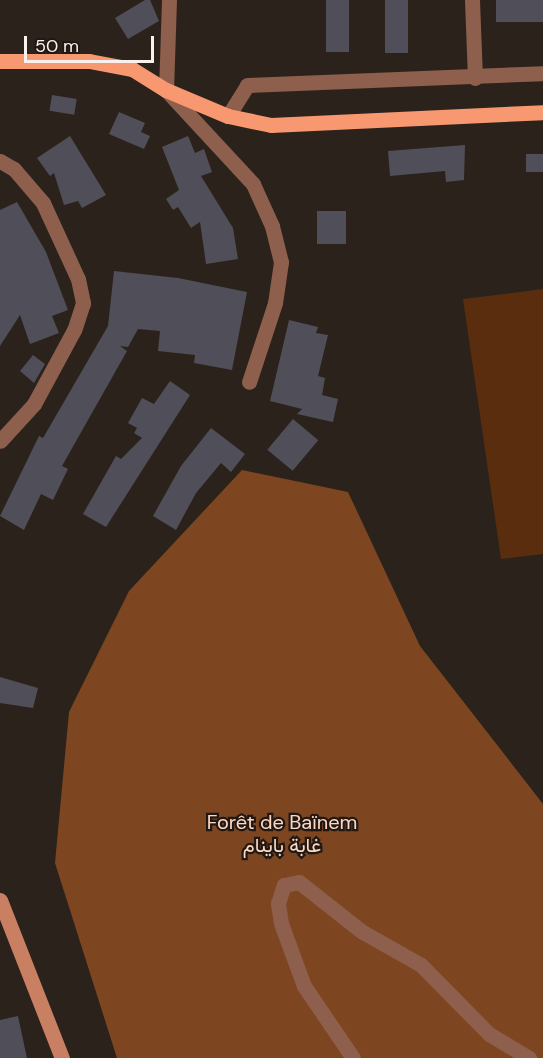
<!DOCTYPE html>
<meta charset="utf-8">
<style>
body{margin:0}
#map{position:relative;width:543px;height:1058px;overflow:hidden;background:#2b221c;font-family:"DM Sans",Vazirmatn,sans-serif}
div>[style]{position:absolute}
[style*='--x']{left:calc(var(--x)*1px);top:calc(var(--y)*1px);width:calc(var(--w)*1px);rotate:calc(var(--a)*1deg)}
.green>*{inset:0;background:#5a2d0e}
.forest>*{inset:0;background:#7d4621}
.building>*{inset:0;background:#504e58;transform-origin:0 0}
.street>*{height:15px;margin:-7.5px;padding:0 7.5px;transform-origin:7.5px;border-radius:7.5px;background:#8d5f4c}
.secondary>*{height:15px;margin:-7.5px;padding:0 7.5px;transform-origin:7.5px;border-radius:7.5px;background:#c97f61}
.primary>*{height:15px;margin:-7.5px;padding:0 7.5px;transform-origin:7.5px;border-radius:7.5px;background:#f89870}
span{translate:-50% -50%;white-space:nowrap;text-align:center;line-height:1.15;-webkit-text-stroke:4.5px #211813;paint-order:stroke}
.park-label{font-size:20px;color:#fcd8c4}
.scale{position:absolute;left:24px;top:36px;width:130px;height:27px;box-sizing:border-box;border:3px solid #f8f1ee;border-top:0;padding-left:8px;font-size:18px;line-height:21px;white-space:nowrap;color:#f8f1ee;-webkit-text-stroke:4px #211813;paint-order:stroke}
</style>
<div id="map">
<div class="green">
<i style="clip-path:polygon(543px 289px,543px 554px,501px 559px,463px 299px)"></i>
</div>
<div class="forest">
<i style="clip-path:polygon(242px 470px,348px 492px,420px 646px,543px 804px,543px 1058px,117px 1058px,55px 863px,69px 712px,129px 591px)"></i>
</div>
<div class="building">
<i style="clip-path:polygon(145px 0,150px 0,159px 21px,128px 39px,115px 18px)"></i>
<i style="left:326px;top:0;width:23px;height:52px"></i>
<i style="left:385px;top:0;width:23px;height:53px"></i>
<i style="left:496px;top:0;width:47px;height:22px"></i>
<i style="left:52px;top:95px;width:25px;height:16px;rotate:9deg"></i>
<i style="clip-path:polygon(119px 112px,145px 123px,141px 132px,150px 136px,144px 149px,109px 134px)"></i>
<i style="clip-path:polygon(70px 136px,106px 195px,82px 208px,78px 201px,64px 205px,54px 173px,50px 176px,37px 158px)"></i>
<i style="clip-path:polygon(188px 136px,195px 153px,204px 149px,212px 172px,201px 176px,233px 228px,238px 259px,206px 264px,200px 222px,191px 228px,178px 207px,173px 210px,166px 199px,179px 190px,162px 147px)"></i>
<i style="clip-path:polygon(465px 145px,464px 180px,446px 182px,445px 171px,390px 176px,388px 151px)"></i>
<i style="left:543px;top:154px;width:18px;height:17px;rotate:90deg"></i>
<i style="clip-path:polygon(17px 202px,46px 252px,68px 310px,52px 316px,59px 333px,30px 344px,20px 315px,0 346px,0 210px)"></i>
<i style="left:317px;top:211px;width:29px;height:33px"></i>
<i style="clip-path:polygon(114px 271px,178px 278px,247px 292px,232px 370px,194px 363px,195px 355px,158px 351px,160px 331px,138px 329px,128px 347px,120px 346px,127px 351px,62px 466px,68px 469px,53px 500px,41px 494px,24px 530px,0 516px,39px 436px,43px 438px,108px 326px)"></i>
<i style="clip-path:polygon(289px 320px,318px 327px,316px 333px,328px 335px,318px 376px,325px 378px,322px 395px,338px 399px,333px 422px,297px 414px,302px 409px,270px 401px)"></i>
<i style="clip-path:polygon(33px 355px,45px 364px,34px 383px,20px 371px)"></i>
<i style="clip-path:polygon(170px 381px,190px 395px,106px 527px,83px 514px,116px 456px,121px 459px,142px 438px,134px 433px,137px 428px,128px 423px,142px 398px,154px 404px)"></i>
<i style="left:293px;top:419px;width:33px;height:40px;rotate:40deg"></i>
<i style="clip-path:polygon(211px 428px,245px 454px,231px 472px,221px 463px,196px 493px,176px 530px,153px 516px,181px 466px)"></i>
<i style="clip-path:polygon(0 677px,38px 688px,33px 708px,0 703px)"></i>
<i style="clip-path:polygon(18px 1016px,27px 1058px,0 1058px,0 1020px)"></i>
</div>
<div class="street">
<i style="--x:169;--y:0;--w:90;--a:91.9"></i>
<i style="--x:166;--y:90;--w:128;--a:47.2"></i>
<i style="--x:253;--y:184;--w:46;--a:65.7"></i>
<i style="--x:272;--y:226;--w:37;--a:76"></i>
<i style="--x:281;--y:262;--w:41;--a:98.3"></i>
<i style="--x:275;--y:303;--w:83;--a:108.2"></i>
<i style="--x:472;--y:0;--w:78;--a:87.8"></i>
<i style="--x:228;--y:116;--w:36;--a:-58"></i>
<i style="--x:247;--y:85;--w:296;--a:-2.3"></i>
<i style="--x:0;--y:161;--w:16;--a:30"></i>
<i style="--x:14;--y:169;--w:45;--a:49.5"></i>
<i style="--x:43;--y:203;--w:84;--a:65.3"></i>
<i style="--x:78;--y:279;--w:25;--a:78"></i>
<i style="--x:83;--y:303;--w:28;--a:108"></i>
<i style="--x:74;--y:330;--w:84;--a:118.4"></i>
<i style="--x:34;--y:404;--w:50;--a:132.6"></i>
<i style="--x:353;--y:1058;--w:87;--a:-124.2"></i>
<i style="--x:304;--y:986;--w:67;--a:-110.1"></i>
<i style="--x:281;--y:923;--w:20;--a:-99"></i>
<i style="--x:278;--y:903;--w:19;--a:-72"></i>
<i style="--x:284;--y:885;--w:15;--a:-11"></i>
<i style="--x:299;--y:882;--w:79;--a:38.3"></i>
<i style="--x:361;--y:931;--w:69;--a:29.5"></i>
<i style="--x:421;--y:965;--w:97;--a:45.4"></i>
<i style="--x:489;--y:1034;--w:47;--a:31"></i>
</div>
<div class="secondary">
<i style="--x:0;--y:900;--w:170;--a:68.6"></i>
</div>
<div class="primary">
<i style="--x:0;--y:61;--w:89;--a:0"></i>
<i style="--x:89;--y:61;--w:44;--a:10.5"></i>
<i style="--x:132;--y:69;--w:40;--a:32"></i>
<i style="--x:166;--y:90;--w:67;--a:22.8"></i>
<i style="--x:228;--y:116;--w:44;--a:11.8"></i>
<i style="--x:271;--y:125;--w:272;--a:-2.7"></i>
</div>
<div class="park-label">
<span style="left:282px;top:834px">Forêt de Baïnem<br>غابة باينام</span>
</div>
<div class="scale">50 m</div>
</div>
